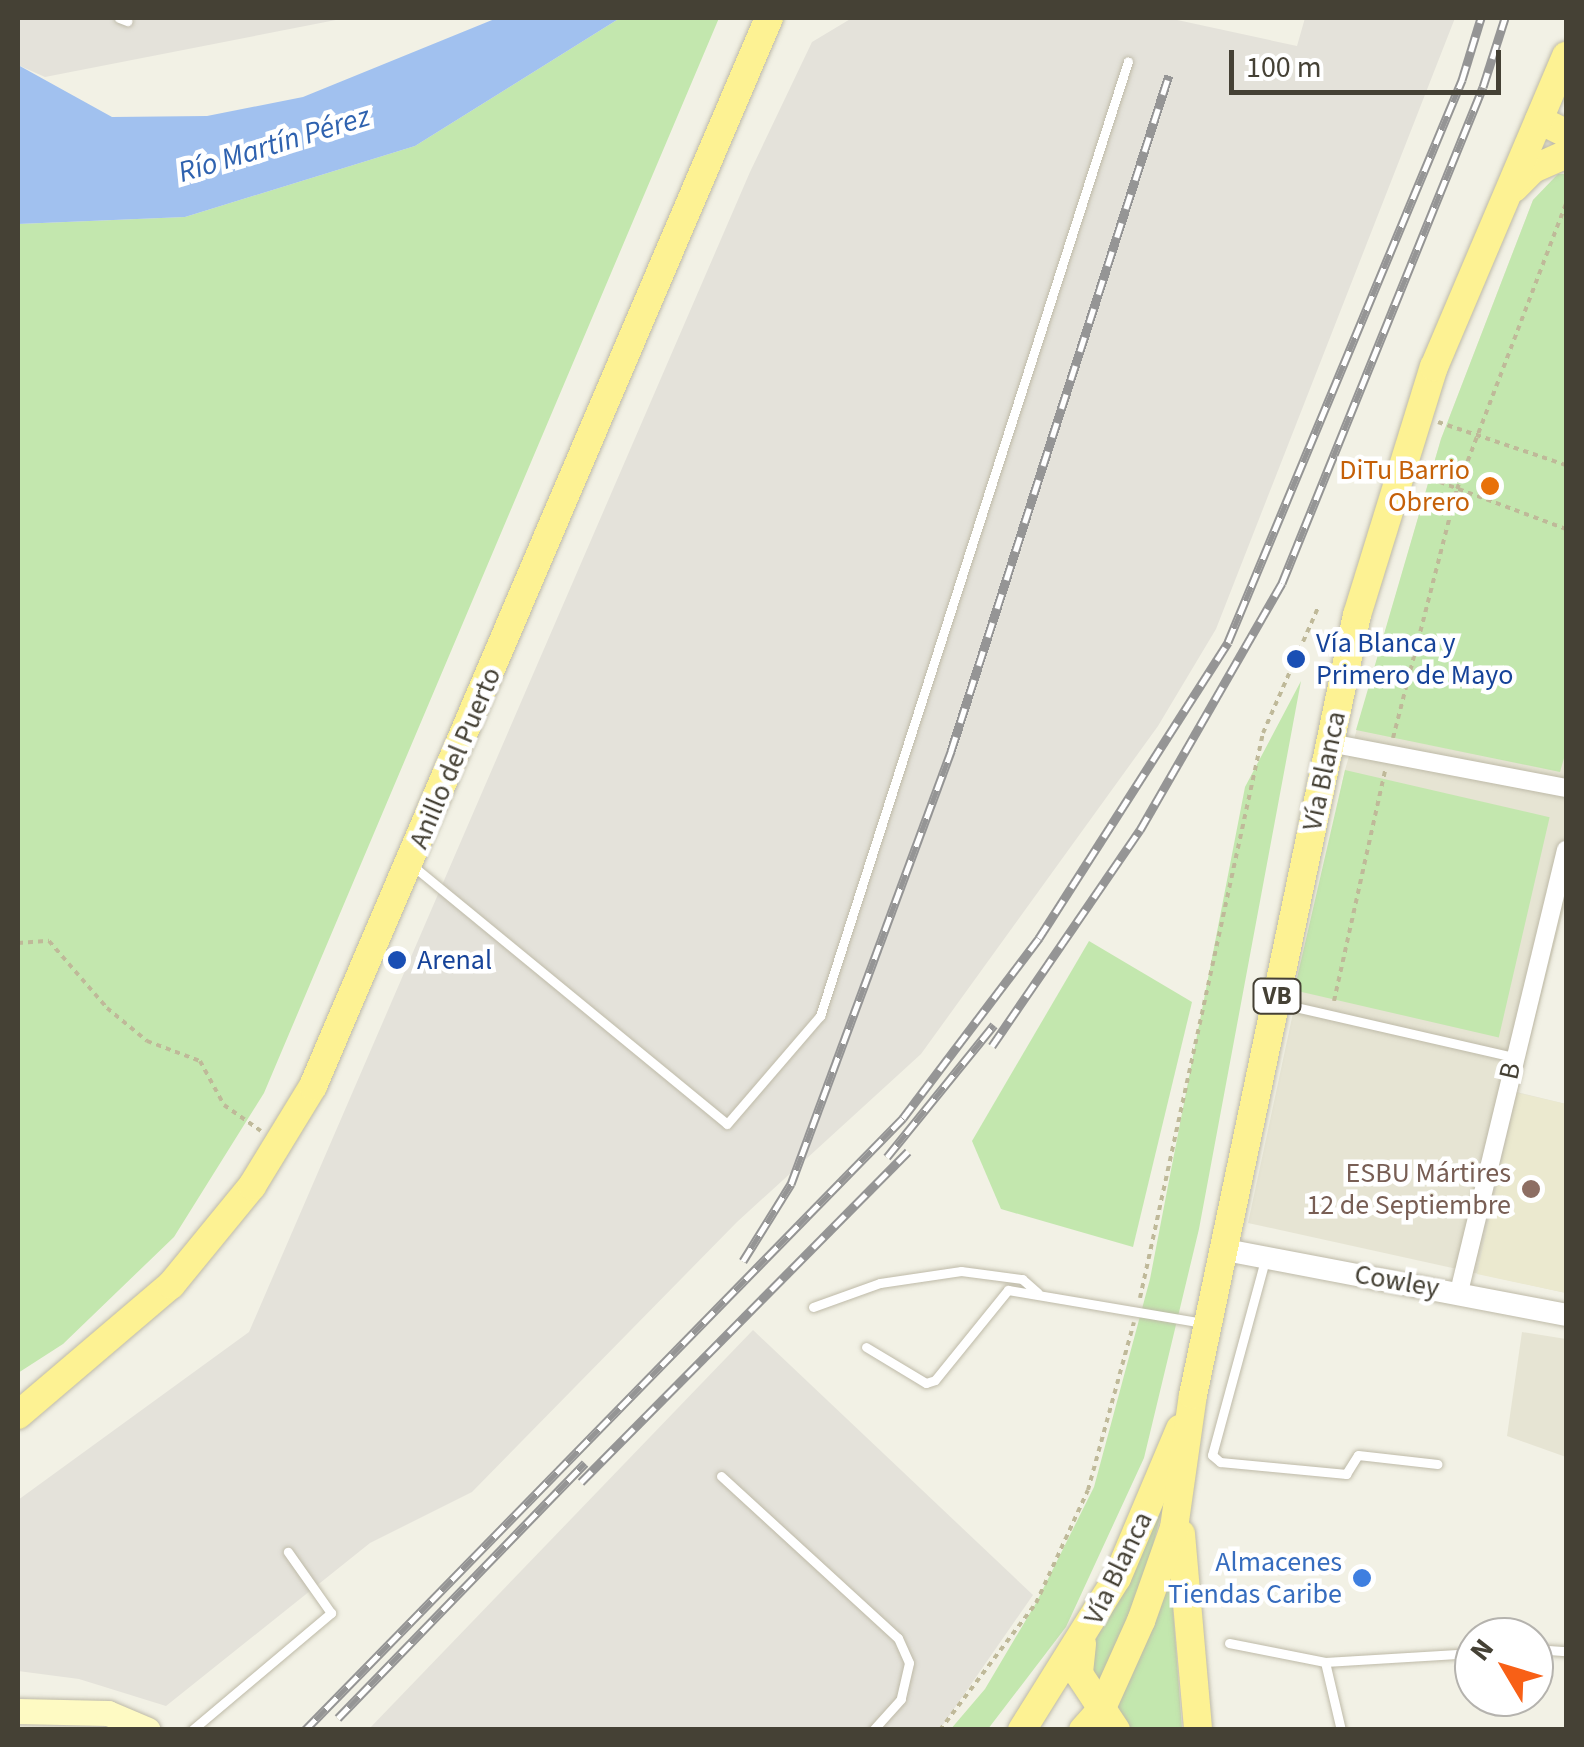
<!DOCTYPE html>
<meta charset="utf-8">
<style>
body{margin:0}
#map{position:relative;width:1584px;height:1747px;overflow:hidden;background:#f2f1e5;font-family:"Source Sans 3",sans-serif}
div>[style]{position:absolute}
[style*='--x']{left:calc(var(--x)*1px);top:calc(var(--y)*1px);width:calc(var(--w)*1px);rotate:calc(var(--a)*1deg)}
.residential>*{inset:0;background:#e6e4d3}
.industrial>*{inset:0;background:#e4e2da}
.education>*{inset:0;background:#ebe9cf}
.green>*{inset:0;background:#c3e7ae;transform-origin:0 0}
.water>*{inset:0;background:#a1c1ef}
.path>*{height:4px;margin-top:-2px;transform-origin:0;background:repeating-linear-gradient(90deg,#bfb999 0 5px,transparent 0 10px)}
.roads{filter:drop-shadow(0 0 2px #bebaa8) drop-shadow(0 0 2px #bebaa8)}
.service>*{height:9px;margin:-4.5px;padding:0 4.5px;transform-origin:4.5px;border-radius:4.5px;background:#fff}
.minor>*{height:18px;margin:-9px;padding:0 9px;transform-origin:9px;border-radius:9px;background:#fff}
.tertiary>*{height:22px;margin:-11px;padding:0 11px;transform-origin:11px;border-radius:11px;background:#fff}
.secondary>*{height:25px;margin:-12.5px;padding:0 12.5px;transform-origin:12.5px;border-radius:12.5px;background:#fefac3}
.primary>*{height:28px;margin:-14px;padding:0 14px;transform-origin:14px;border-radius:14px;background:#fdf293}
.rail>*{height:9px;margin-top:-4.5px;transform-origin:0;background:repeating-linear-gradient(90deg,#fff 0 15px,#959595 0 30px);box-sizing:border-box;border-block:2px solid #959595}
.dots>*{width:28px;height:28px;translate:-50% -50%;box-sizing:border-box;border:5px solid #fff;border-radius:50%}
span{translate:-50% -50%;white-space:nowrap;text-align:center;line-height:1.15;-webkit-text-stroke:9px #fff;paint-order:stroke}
.shield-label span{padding:2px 8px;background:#fff;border:2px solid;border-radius:8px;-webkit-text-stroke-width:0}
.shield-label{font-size:25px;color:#454135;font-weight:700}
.food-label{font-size:28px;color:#c56008}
.right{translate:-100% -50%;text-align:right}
.transit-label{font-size:28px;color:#164399}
.left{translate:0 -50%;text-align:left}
.street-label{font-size:28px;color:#454135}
.education-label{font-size:28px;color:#785e54}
.shop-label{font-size:28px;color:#366cbe}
.water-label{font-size:30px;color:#2f62af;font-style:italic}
.frame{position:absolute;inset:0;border:20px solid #454135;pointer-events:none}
.north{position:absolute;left:1454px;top:1617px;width:100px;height:100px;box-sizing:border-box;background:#fff;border:2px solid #b5b3ae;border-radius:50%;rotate:308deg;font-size:28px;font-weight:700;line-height:40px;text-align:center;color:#454135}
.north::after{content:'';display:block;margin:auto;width:35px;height:45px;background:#f86016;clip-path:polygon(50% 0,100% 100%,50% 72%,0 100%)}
.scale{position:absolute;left:1229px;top:50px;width:272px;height:45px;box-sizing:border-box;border:5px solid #454135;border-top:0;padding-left:12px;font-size:30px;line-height:35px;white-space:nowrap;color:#454135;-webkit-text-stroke:8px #fff;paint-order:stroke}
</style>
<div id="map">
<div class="residential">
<i style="clip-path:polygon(1558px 174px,1566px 174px,1566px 900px,1517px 1092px,1566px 1104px,1566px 1293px,1248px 1223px,1345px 770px,1441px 439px,1533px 200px)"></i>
<i style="clip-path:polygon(1522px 1332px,1566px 1339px,1566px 1457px,1507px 1436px)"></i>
</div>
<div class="industrial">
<i style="clip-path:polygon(18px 18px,346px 18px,45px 77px,18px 65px)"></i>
<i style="clip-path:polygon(852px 18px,1168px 18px,1297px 46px,1305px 18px,1455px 18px,1216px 629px,1158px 726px,921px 1054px,737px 1222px,472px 1492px,370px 1543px,166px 1706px,79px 1679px,18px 1671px,18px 1500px,249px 1332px,750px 172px,812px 42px)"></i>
<i style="clip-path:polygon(753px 1330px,1033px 1595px,940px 1729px,368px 1730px)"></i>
</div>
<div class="education">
<i style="clip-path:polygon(1517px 1093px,1566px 1104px,1566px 1293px,1477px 1274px)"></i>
</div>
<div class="green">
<i style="clip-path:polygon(620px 18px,719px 18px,264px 1093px,174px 1237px,63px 1344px,18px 1373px,18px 224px,185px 217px,415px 146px)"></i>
<i style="clip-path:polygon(1558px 174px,1566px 174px,1566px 751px,1560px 772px,1356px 730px,1441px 439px,1533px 200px)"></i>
<i style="clip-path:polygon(1301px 681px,1199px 1229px,1144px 1458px,1066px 1627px,988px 1729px,950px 1730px,985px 1689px,1036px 1603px,1094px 1487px,1150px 1279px,1245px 787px)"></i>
<i style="left:1345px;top:770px;width:210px;height:226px;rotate:13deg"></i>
<i style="clip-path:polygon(1089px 941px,1192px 1002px,1133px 1247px,1001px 1209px,972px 1141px)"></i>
<i style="clip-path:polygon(1173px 1467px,1141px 1592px,1099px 1690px,1090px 1680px,1092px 1648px)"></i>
<i style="clip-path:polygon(1171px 1582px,1182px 1729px,1124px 1729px,1112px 1712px)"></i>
</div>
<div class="water">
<i style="clip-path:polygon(497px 18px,620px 18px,415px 146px,185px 217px,18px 224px,18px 65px,112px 117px,207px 116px,303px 97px)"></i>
</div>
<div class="path">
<i style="--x:1438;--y:422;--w:135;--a:18.6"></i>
<i style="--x:1421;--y:475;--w:155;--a:20.4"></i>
<i style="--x:1565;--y:689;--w:1;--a:0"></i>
<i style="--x:1393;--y:738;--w:257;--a:-75.6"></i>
<i style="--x:1457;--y:489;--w:306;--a:-69.1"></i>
<i style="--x:18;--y:943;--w:31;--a:-4"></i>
<i style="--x:49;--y:941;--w:89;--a:49.1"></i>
<i style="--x:107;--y:1008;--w:52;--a:39.5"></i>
<i style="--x:147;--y:1041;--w:57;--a:20.7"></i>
<i style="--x:200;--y:1061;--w:50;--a:61.4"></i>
<i style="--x:224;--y:1105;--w:45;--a:35.1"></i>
<i style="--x:1334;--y:1001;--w:236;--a:-77.5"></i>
<i style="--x:1140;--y:1298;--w:578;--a:-77.72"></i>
<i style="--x:1263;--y:733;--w:137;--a:-66.3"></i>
<i style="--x:940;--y:1730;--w:159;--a:-52.9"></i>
<i style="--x:1036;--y:1603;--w:124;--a:-65.3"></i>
<i style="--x:1088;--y:1490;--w:174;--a:-74.7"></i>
</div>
<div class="roads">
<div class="service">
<i style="--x:119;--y:18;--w:9;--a:21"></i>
<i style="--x:413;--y:866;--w:406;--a:39.4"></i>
<i style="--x:727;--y:1124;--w:143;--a:-49.3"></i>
<i style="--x:820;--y:1016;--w:1003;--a:-72.12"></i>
<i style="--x:1278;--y:1003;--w:241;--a:12.9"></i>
<i style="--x:1265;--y:1260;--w:202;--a:105.2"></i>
<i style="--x:1212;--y:1455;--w:11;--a:41"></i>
<i style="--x:1220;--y:1462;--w:127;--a:5.4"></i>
<i style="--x:1346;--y:1474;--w:22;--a:-58"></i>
<i style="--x:1358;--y:1455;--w:80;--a:6.5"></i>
<i style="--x:813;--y:1307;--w:71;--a:-19.7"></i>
<i style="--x:880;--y:1283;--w:82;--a:-8.4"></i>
<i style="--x:961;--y:1271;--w:62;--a:7.5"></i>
<i style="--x:1022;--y:1279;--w:21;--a:41"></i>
<i style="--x:866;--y:1347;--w:70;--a:31"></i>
<i style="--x:926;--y:1383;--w:9;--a:-18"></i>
<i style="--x:935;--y:1380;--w:116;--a:-51"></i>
<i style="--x:1008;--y:1290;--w:198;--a:9.6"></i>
<i style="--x:721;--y:1476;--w:240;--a:42.5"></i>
<i style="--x:898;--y:1638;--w:27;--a:66"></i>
<i style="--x:909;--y:1663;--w:37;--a:103"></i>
<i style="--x:901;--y:1699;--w:42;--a:132.1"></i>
<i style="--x:1229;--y:1643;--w:98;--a:11.2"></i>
<i style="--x:1325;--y:1662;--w:70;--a:76.8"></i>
<i style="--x:1534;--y:1649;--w:32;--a:4"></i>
<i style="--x:1325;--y:1662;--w:149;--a:-3.5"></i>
<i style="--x:192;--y:1730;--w:182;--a:-40.1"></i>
<i style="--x:331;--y:1613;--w:75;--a:-125.2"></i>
</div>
<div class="minor">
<i style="--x:1330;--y:743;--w:240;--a:10.8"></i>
<i style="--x:1459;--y:1292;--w:455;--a:-76.4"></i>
</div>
<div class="tertiary">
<i style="--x:1226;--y:1250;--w:346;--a:10.8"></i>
</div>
<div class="secondary">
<i style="--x:18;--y:1711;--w:90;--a:1.3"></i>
<i style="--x:108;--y:1713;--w:43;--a:23"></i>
</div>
<div class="primary">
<i style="--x:1539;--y:120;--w:30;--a:26"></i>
<i style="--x:1514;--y:188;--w:27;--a:-45"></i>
<i style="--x:1533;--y:169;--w:36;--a:-24"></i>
<i style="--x:18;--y:1415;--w:201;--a:-40.4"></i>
<i style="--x:171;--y:1285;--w:128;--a:-50.7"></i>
<i style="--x:252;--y:1186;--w:117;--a:-58.6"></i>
<i style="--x:313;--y:1086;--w:1161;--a:-66.88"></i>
<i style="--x:1181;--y:1534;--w:197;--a:85"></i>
<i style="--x:1082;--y:1644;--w:30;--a:96"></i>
<i style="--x:1079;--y:1674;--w:67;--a:56.5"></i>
<i style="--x:1022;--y:1730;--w:179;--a:-58"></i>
<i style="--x:1117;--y:1578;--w:162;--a:-67.1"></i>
<i style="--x:1083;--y:1730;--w:27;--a:-48"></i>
<i style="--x:1101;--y:1710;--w:98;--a:-65.8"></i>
<i style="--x:1141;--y:1621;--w:99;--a:-70.5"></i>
<i style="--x:1174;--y:1528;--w:134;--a:-81.9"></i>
<i style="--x:1193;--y:1395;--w:797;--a:-78.13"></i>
<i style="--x:1357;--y:615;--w:260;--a:-72.8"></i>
<i style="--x:1434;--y:367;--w:338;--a:-67"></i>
</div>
</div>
<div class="rail">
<i style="--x:992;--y:1046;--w:262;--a:-55.6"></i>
<i style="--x:1140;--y:830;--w:285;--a:-60.1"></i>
<i style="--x:1282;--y:583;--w:535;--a:-67.94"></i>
<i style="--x:1483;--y:87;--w:72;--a:-72.3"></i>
<i style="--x:887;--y:1157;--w:170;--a:-51"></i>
<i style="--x:743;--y:1261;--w:91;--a:-58.1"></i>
<i style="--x:791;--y:1184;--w:462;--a:-69.7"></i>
<i style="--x:951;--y:751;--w:710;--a:-72.13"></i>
<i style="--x:581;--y:1482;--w:465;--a:-45.3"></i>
<i style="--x:338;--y:1718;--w:355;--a:-45.9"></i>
<i style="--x:305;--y:1730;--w:856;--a:-45.66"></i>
<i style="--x:903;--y:1118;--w:226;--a:-52.9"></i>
<i style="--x:1039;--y:938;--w:351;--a:-57.4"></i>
<i style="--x:1228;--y:642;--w:609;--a:-67.39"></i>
<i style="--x:1462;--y:80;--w:65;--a:-73"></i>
</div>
<div class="dots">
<i style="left:1490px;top:486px;background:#e8710a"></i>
<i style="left:1296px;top:659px;background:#1a4fb4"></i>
<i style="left:397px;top:960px;background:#1a4fb4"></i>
<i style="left:1531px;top:1189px;background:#8d6e63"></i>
<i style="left:1362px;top:1578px;background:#3f7fe0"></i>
</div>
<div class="shield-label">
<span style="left:1277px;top:996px">VB</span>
</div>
<div class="food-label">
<span class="right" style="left:1470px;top:486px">DiTu Barrio<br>Obrero</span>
</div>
<div class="transit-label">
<span class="left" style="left:1316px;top:659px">Vía Blanca y<br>Primero de Mayo</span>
<span class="left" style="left:417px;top:960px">Arenal</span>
</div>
<div class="street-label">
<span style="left:455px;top:758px;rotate:-67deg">Anillo del Puerto</span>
<span style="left:1324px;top:771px;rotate:-78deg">Vía Blanca</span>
<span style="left:1510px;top:1071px;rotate:-77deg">B</span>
<span style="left:1397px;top:1281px;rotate:10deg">Cowley</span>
<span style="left:1118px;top:1568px;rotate:-64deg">Vía Blanca</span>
</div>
<div class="education-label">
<span class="right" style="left:1511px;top:1189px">ESBU Mártires<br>12 de Septiembre</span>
</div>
<div class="shop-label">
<span class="right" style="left:1342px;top:1578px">Almacenes<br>Tiendas Caribe</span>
</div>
<div class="water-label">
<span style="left:274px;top:145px;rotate:-17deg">Río Martín Pérez</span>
</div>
<div class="frame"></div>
<div class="north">N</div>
<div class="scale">100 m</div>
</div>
